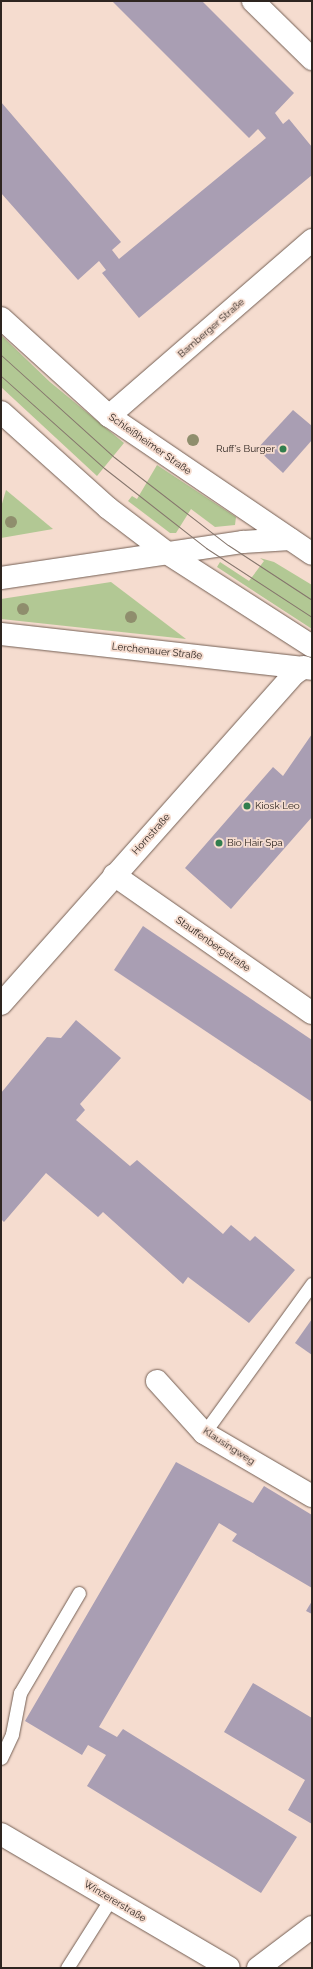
<!DOCTYPE html>
<meta charset="utf-8">
<style>
body{margin:0}
#map{position:relative;width:313px;height:1969px;overflow:hidden;background:#f5dccf;font-family:Raleway,sans-serif}
div>[style]{position:absolute}
[style*='--x']{left:calc(var(--x)*1px);top:calc(var(--y)*1px);width:calc(var(--w)*1px);rotate:calc(var(--a)*1deg)}
.green>*{inset:0;background:#b2c894}
.building>*{inset:0;background:#a99eb3}
.roads{filter:drop-shadow(0 0 1px #745f54) drop-shadow(0 0 1px #745f54)}
.service>*{height:13px;margin:-6.5px;padding:0 6.5px;transform-origin:6.5px;border-radius:6.5px;background:#fff}
.minor>*{height:22px;margin:-11px;padding:0 11px;transform-origin:11px;border-radius:11px;background:#fff}
.secondary>*{height:22px;margin:-11px;padding:0 11px;transform-origin:11px;border-radius:11px;background:#fff}
.tram>*{height:1px;margin:-0.5px;padding:0 0.5px;transform-origin:0.5px;border-radius:0.5px;background:#85756c}
.trees>*{width:12px;height:12px;margin:-6px;border-radius:50%;background:#8f8e6d}
.dots>*{width:11px;height:11px;translate:-50% -50%;box-sizing:border-box;border:2px solid #f5dccf;border-radius:50%}
span{translate:-50% -50%;white-space:nowrap;text-align:center;line-height:1.15;-webkit-text-stroke:3.5px #f5dccf;paint-order:stroke}
.street-label{font-size:10px;color:#2e2520}
.poi-label{font-size:10px;color:#2e2520}
.right{translate:-100% -50%;text-align:right}
.left{translate:0 -50%;text-align:left}
.frame{position:absolute;inset:0;border:2px solid #2e2520;pointer-events:none}
</style>
<div id="map">
<div class="green">
<i style="clip-path:polygon(1px 335px,50px 382px,124px 443px,97px 476px,1px 387px)"></i>
<i style="clip-path:polygon(157px 465px,236px 517px,235px 525px,215px 527px,191px 509px,176px 533px,170px 533px,128px 501px,132px 496px,137px 499px)"></i>
<i style="clip-path:polygon(6px 490px,53px 529px,1px 538px,1px 507px)"></i>
<i style="clip-path:polygon(260px 558px,274px 562px,312px 585px,312px 629px,217px 567px,220px 562px,249px 581px,264px 561px)"></i>
<i style="clip-path:polygon(111px 582px,186px 639px,1px 619px,1px 599px)"></i>
</div>
<div class="building">
<i style="clip-path:polygon(112px 1px,202px 1px,294px 93px,275px 113px,283px 124px,289px 119px,312px 147px,312px 175px,139px 318px,102px 273px,106px 270px,99px 261px,78px 280px,1px 193px,1px 102px,121px 242px,112px 250px,119px 259px,266px 138px,258px 129px,249px 138px)"></i>
<i style="clip-path:polygon(293px 410px,312px 426px,312px 440px,283px 473px,257px 449px)"></i>
<i style="clip-path:polygon(312px 734px,312px 817px,231px 909px,185px 868px,273px 767px,283px 776px)"></i>
<i style="clip-path:polygon(143px 926px,312px 1040px,312px 1102px,114px 970px)"></i>
<i style="clip-path:polygon(76px 1020px,121px 1058px,80px 1104px,85px 1110px,76px 1120px,130px 1166px,137px 1160px,223px 1234px,231px 1225px,250px 1241px,255px 1236px,295px 1270px,249px 1323px,188px 1277px,183px 1284px,103px 1212px,98px 1217px,46px 1173px,4px 1222px,1px 1219px,1px 1093px,47px 1037px,61px 1038px)"></i>
<i style="clip-path:polygon(312px 1319px,312px 1355px,295px 1343px)"></i>
<i style="clip-path:polygon(176px 1462px,253px 1503px,264px 1486px,312px 1515px,312px 1588px,232px 1541px,237px 1534px,219px 1523px,99px 1727px,117px 1737px,123px 1729px,297px 1837px,261px 1893px,87px 1786px,106px 1755px,88px 1745px,82px 1755px,25px 1721px)"></i>
<i style="clip-path:polygon(312px 1601px,312px 1614px,306px 1611px)"></i>
<i style="clip-path:polygon(253px 1683px,312px 1718px,312px 1824px,288px 1810px,305px 1780px,224px 1732px)"></i>
</div>
<div class="roads">
<div class="service">
<i style="--x:204;--y:1433;--w:184;--a:-54.1"></i>
<i style="--x:1;--y:1758;--w:26;--a:-65"></i>
<i style="--x:12;--y:1734;--w:42;--a:-79"></i>
<i style="--x:20;--y:1693;--w:116;--a:-59.5"></i>
<i style="--x:67;--y:1968;--w:80;--a:-57.7"></i>
</div>
<div class="minor">
<i style="--x:253;--y:1;--w:83;--a:44.5"></i>
<i style="--x:109;--y:416;--w:269;--a:-40.9"></i>
<i style="--x:114;--y:875;--w:241;--a:34.9"></i>
<i style="--x:1;--y:1004;--w:441;--a:-48.4"></i>
<i style="--x:294;--y:674;--w:12;--a:-35"></i>
<i style="--x:157;--y:1381;--w:70;--a:47.9"></i>
<i style="--x:204;--y:1433;--w:125;--a:30.3"></i>
<i style="--x:1;--y:1834;--w:264;--a:30.4"></i>
</div>
<div class="secondary">
<i style="--x:1;--y:318;--w:146;--a:42.2"></i>
<i style="--x:109;--y:416;--w:245;--a:34.2"></i>
<i style="--x:1;--y:412;--w:144;--a:41.9"></i>
<i style="--x:108;--y:508;--w:74;--a:37.3"></i>
<i style="--x:167;--y:553;--w:172;--a:32.7"></i>
<i style="--x:1;--y:578;--w:245;--a:-8.5"></i>
<i style="--x:243;--y:542;--w:47;--a:-3.7"></i>
<i style="--x:1;--y:634;--w:313;--a:6.4"></i>
<i style="--x:258;--y:1968;--w:68;--a:-37.2"></i>
</div>
</div>
<div class="tram">
<i style="--x:1;--y:355;--w:152;--a:42.1"></i>
<i style="--x:114;--y:457;--w:144;--a:37.7"></i>
<i style="--x:228;--y:545;--w:100;--a:33.2"></i>
<i style="--x:1;--y:376;--w:138;--a:41.8"></i>
<i style="--x:104;--y:468;--w:130;--a:38.1"></i>
<i style="--x:206;--y:548;--w:126;--a:33.1"></i>
</div>
<div class="trees">
<i style="left:193px;top:440px"></i>
<i style="left:11px;top:522px"></i>
<i style="left:23px;top:609px"></i>
<i style="left:131px;top:617px"></i>
</div>
<div class="dots">
<i style="left:283px;top:449px;background:#317e4d"></i>
<i style="left:247px;top:806px;background:#317e4d"></i>
<i style="left:219px;top:843px;background:#317e4d"></i>
</div>
<div class="street-label">
<span style="left:211px;top:328px;rotate:-41deg">Bamberger Straße</span>
<span style="left:150px;top:444px;rotate:35deg">Schleißheimer Straße</span>
<span style="left:157px;top:651px;rotate:6deg">Lerchenauer Straße</span>
<span style="left:151px;top:834px;rotate:-48deg">Hornstraße</span>
<span style="left:213px;top:944px;rotate:35deg">Stauffenbergstraße</span>
<span style="left:229px;top:1446px;rotate:33deg">Klausingweg</span>
<span style="left:115px;top:1901px;rotate:31deg">Winzererstraße</span>
</div>
<div class="poi-label">
<span class="right" style="left:275px;top:449px">Ruff’s Burger</span>
<span class="left" style="left:255px;top:806px">Kiosk Leo</span>
<span class="left" style="left:227px;top:843px">Bio Hair Spa</span>
</div>
<div class="frame"></div>
</div>
